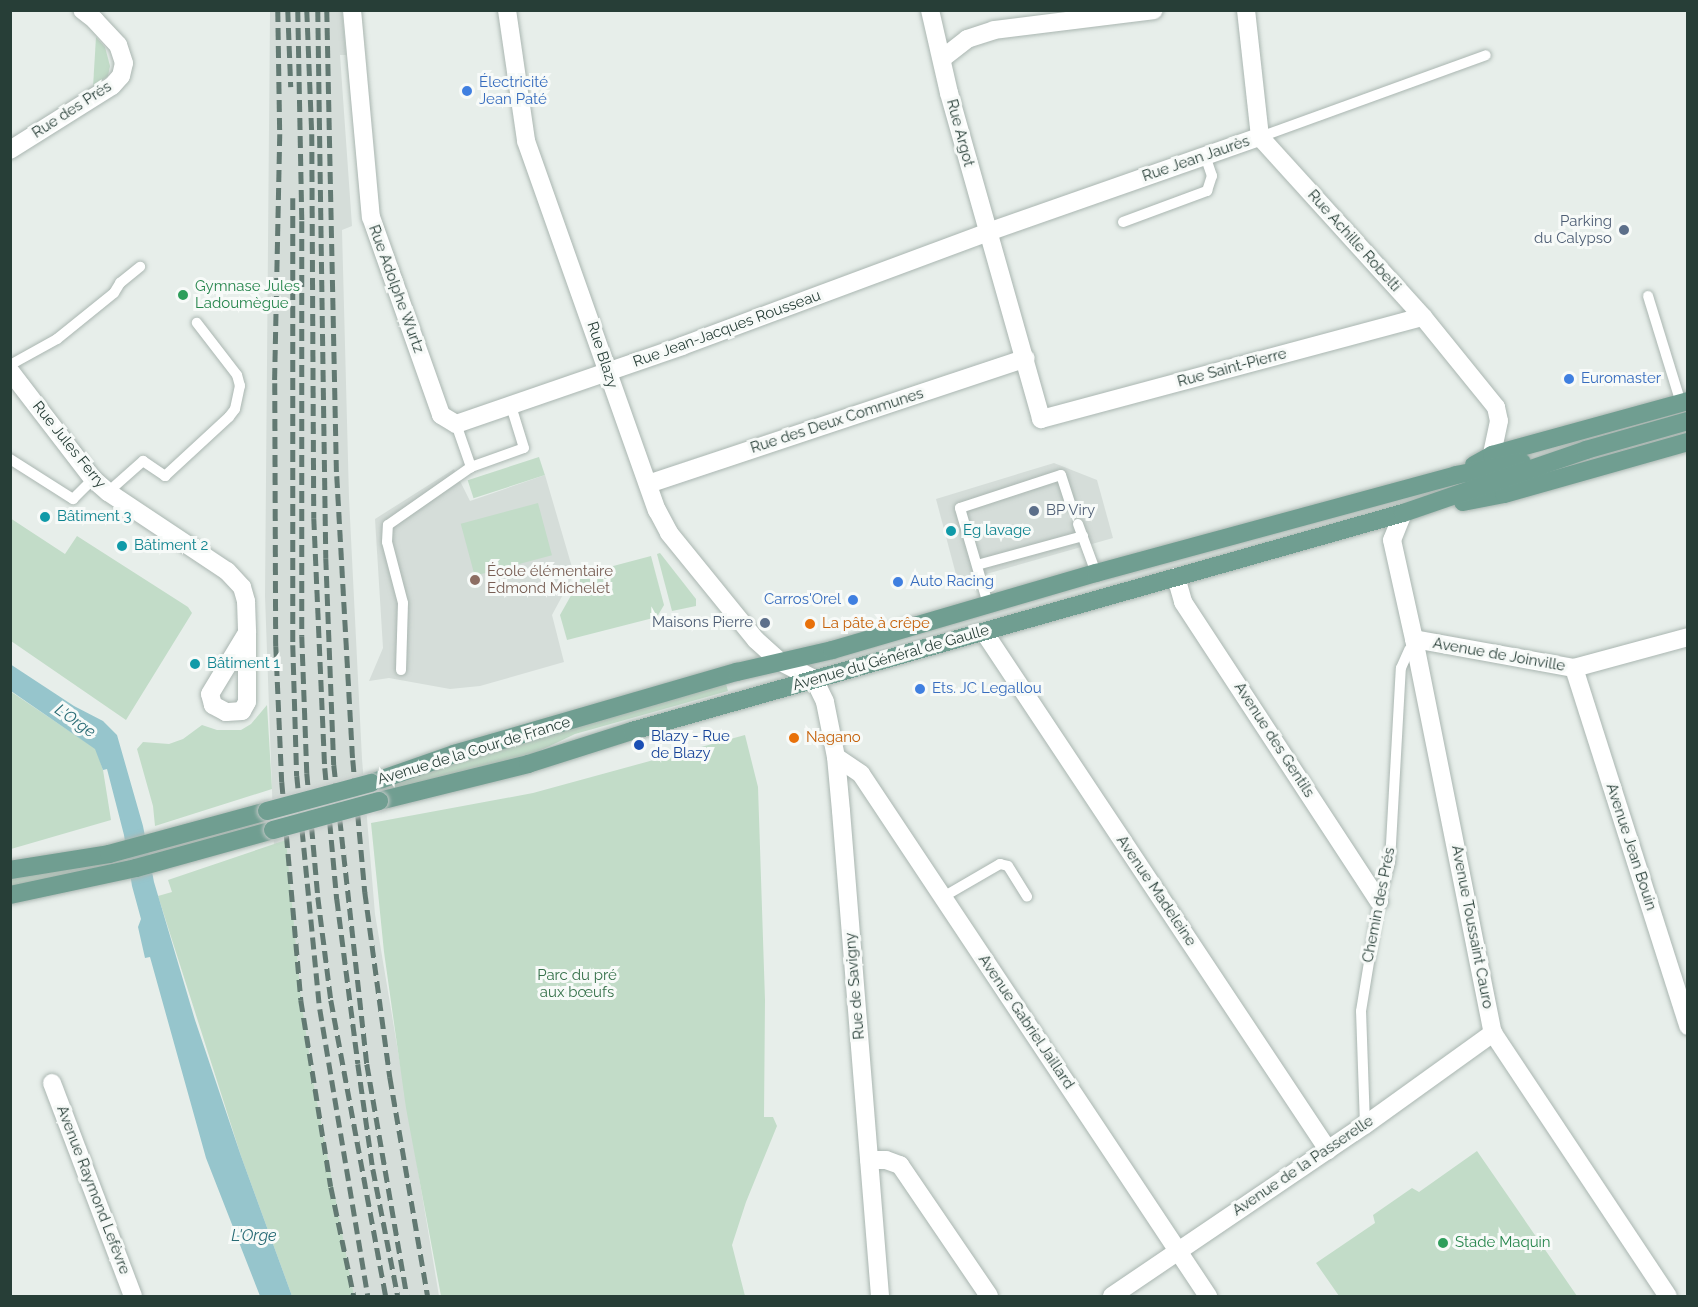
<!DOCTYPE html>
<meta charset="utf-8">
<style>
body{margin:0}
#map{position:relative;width:1698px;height:1307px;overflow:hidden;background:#e7eeea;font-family:Raleway,sans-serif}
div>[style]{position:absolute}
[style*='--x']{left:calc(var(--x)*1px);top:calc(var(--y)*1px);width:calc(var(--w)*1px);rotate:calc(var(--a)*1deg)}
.built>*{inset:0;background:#d5ddd9}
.green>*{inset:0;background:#c2dcc8;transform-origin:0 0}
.water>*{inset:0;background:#96c5cc}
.roads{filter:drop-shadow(0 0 2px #aab6b1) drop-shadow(0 0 2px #aab6b1)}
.lane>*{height:10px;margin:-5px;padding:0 5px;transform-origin:5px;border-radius:5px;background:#fff}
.street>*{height:18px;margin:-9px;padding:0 9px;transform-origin:9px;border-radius:9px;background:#fff}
.primary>*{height:18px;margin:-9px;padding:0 9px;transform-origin:9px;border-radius:9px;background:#709e91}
.rail>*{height:4.5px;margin-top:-2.25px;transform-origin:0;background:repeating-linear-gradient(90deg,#627972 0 12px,transparent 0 18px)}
.bridges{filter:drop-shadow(0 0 2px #c3c9c7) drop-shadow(0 0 2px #c3c9c7)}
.primary-bridge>*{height:18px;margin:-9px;padding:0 9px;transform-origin:9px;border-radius:9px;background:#709e91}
.dots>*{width:16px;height:16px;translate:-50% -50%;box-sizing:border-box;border:3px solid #f7faf8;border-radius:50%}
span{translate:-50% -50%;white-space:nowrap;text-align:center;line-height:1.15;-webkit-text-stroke:6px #f7faf8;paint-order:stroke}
.shop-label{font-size:15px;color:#366cbe}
.left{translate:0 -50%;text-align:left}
.right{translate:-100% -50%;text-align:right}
.street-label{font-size:15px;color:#273e37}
.service-label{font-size:15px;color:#4e5e75}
.leisure-label{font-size:15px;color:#27864d}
.culture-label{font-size:15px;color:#0d838f}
.education-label{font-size:15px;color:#785e54}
.food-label{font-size:15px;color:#c56008}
.transit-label{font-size:15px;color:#164399}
.park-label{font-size:15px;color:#36714a}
.water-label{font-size:16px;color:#276a74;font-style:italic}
.frame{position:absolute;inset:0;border:12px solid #273e37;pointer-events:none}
</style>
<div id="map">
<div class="built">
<i style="clip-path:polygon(270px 11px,342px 11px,346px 55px,340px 55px,352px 226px,342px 230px,349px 498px,362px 759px,375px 914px,439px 1296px,344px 1296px,274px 846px,265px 596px)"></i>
<i style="clip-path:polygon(1054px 463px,1097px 480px,1113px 538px,958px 582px,936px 499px)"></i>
<i style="clip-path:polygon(454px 469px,470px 501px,545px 475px,574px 574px,552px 615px,564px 662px,480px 686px,450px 689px,389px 678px,369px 681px,383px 648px,375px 519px)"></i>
</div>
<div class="green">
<i style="clip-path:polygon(96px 37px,105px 47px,110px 66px,108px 76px,93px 87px)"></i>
<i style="left:539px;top:457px;width:19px;height:75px;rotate:72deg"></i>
<i style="left:538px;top:503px;width:54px;height:80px;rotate:75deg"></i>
<i style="clip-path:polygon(10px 518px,65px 554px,77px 536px,188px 607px,192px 613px,126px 720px,11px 641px)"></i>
<i style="clip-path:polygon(660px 553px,696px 599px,696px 606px,672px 611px,657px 554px)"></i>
<i style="clip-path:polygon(651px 556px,664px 605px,657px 617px,567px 640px,560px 615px,583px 574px)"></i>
<i style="clip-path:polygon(726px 684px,728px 691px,575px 734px,535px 753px,392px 789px,391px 786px,433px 769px)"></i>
<i style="clip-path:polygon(10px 691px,96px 749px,103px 770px,111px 820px,11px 849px)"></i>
<i style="clip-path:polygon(267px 705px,272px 789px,155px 826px,153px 806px,137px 749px,143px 742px,169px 744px,183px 739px,202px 725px,217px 730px,241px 730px,251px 724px)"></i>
<i style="clip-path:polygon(745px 735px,758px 787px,765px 1000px,764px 1117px,773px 1117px,777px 1126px,746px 1202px,732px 1245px,745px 1296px,441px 1296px,406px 1108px,384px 952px,371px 823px,533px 793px)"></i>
<i style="clip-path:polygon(286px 840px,301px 1000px,314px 1086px,354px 1296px,292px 1296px,241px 1156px,158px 896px,172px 892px,168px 880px)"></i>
<i style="clip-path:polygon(122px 860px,123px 863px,11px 887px,11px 878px)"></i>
<i style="clip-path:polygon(1477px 1151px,1577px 1296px,1339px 1296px,1316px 1263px,1375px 1223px,1373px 1215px,1412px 1188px,1419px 1192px)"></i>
</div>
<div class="water">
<i style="clip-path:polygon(10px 664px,74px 706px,103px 721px,117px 735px,143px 826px,154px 882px,195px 1020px,241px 1156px,292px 1296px,260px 1296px,206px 1158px,150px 957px,145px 958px,138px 927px,141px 919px,132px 886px,124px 835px,107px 769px,103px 770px,95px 749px,11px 691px)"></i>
</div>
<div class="roads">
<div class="lane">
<i style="--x:1260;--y:137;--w:240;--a:-19.9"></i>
<i style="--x:1123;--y:222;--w:90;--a:-20.3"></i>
<i style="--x:1207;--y:191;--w:16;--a:-72"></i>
<i style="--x:1212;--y:176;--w:21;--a:-109"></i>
<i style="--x:1648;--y:296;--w:112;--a:72.9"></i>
<i style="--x:10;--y:365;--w:54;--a:-29"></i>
<i style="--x:57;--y:339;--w:73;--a:-38.9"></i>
<i style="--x:114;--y:293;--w:12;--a:-59"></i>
<i style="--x:120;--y:283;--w:26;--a:-39"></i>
<i style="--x:456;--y:424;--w:46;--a:70.8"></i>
<i style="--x:471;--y:467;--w:56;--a:-19.7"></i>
<i style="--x:524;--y:448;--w:44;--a:-107.2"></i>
<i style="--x:10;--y:459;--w:75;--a:32.4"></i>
<i style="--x:73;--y:499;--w:28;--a:-45"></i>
<i style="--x:108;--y:492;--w:47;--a:-41.5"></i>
<i style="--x:143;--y:461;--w:27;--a:34"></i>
<i style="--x:165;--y:476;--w:87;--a:-42.7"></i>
<i style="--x:229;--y:417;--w:10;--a:-53"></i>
<i style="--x:235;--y:409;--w:24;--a:-78"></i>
<i style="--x:240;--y:386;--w:11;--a:-105"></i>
<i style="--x:237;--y:375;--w:66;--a:-127.6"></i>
<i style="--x:1078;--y:524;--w:52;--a:69.8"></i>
<i style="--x:977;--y:565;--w:110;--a:-15.3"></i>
<i style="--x:988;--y:604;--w:100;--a:-106.3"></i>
<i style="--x:960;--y:508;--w:106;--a:-18.1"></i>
<i style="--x:1061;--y:475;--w:32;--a:72"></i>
<i style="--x:401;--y:670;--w:67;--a:-88.3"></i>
<i style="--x:403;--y:603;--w:63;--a:-104.7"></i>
<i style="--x:387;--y:542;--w:17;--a:-87"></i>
<i style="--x:388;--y:525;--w:101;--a:-34.9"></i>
<i style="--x:943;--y:897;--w:66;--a:-30.1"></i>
<i style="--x:1000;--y:864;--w:8;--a:14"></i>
<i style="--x:1008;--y:866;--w:36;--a:58"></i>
<i style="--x:1365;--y:1125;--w:114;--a:-92"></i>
<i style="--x:1361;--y:1011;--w:111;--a:-80.7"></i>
<i style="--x:1379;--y:901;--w:41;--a:-74.2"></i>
<i style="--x:1390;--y:862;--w:194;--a:-86.8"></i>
<i style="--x:1401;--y:668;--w:20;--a:-66"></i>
</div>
<div class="street">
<i style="--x:352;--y:10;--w:208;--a:84.8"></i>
<i style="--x:371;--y:217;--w:210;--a:70.5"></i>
<i style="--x:441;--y:415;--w:17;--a:31"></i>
<i style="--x:456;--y:424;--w:239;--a:-19"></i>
<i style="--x:682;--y:346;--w:327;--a:-20.4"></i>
<i style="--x:988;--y:232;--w:288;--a:-19.3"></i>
<i style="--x:507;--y:10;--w:132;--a:81.7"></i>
<i style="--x:526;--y:141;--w:392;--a:70.5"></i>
<i style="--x:657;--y:510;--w:26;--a:62"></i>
<i style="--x:669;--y:533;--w:138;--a:50.9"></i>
<i style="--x:756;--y:640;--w:31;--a:42"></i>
<i style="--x:779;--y:661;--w:39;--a:27"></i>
<i style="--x:814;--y:679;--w:25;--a:64"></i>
<i style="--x:825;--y:702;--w:56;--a:78.7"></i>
<i style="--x:836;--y:757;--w:54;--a:84.7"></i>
<i style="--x:841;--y:811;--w:487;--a:85.4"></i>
<i style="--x:930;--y:10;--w:85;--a:77.1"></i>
<i style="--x:949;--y:93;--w:339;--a:74.2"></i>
<i style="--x:1041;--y:419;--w:395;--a:-15"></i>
<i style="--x:1246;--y:10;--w:128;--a:83.7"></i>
<i style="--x:1260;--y:137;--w:243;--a:47.8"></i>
<i style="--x:1423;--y:317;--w:116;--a:51"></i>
<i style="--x:1496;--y:407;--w:14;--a:78"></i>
<i style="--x:1499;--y:421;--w:35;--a:102"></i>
<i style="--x:943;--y:58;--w:31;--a:-38"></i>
<i style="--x:967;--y:39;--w:28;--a:-18"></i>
<i style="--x:994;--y:30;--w:161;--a:-7.1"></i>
<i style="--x:10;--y:150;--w:120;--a:-32.1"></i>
<i style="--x:112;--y:86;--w:13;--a:-48"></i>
<i style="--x:121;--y:76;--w:13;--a:-77"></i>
<i style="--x:124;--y:63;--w:19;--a:-108"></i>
<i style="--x:118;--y:45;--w:34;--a:-133"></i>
<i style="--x:95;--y:20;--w:16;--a:-142"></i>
<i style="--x:10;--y:371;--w:136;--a:52.5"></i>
<i style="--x:93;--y:479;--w:20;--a:41"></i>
<i style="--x:108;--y:492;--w:143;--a:33.6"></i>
<i style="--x:227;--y:571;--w:22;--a:47"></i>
<i style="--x:242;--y:587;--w:15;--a:74"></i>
<i style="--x:246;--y:601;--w:32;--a:88"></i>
<i style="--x:247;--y:633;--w:69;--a:90"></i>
<i style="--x:247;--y:702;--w:10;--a:119"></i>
<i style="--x:242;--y:711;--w:16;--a:176"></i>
<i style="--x:226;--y:712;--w:15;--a:-152"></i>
<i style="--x:213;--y:705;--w:11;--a:-105"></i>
<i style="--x:210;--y:694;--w:71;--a:-58.8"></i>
<i style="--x:648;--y:484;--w:398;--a:-18.4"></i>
<i style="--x:1403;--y:513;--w:29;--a:112"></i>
<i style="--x:1392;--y:540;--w:101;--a:77.5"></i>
<i style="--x:1414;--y:639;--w:402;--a:78.7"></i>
<i style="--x:1493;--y:1033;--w:316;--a:56.4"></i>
<i style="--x:1176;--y:577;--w:26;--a:74"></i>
<i style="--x:1183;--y:602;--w:358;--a:56.8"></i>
<i style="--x:984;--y:632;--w:622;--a:56.41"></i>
<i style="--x:1414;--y:639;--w:163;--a:10.3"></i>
<i style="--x:1574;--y:668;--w:118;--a:-15.2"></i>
<i style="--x:1574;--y:668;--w:376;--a:72.3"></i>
<i style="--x:836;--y:757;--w:30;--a:34"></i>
<i style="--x:861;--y:774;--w:627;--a:56.39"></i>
<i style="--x:52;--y:1083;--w:228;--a:69.2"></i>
<i style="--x:869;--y:1160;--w:17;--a:0"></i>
<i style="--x:886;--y:1160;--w:15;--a:20"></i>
<i style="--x:900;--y:1165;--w:158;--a:55.8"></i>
<i style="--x:1112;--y:1296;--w:305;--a:-34.1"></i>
<i style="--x:1365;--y:1125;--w:158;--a:-35.7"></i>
</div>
<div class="primary">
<i style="--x:1474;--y:465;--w:21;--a:-29"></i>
<i style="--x:1492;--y:455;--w:203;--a:-15.4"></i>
<i style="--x:1463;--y:502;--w:42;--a:-11"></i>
<i style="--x:1504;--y:494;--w:191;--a:-15.8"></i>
<i style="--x:371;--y:783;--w:88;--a:-19.3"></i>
<i style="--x:454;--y:754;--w:295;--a:-16.2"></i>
<i style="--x:737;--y:672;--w:98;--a:-13"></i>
<i style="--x:832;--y:650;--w:275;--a:-16.3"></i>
<i style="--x:1096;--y:573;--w:373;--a:-15.2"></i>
<i style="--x:1456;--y:475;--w:67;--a:-11.1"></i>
<i style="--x:379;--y:801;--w:154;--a:-13.9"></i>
<i style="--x:528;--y:764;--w:109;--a:-17.6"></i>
<i style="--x:632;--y:731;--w:801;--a:-15.79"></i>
<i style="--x:1403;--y:513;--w:194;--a:-19"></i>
<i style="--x:1586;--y:450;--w:106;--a:-15.9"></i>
<i style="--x:10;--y:870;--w:100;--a:-9.2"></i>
<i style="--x:109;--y:854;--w:164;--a:-15.2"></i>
<i style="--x:10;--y:895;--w:129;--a:-12.1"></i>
<i style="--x:136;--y:868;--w:142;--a:-15.5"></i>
</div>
</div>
<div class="rail">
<i style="--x:278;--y:10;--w:124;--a:89.1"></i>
<i style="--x:280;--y:134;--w:249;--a:91.2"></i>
<i style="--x:275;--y:383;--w:263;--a:89.8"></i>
<i style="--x:276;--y:646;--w:136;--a:87.5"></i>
<i style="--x:282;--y:782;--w:219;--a:85"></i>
<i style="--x:301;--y:1000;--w:189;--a:80.9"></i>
<i style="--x:331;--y:1187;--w:111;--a:78.1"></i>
<i style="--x:288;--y:10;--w:77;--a:87.8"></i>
<i style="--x:298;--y:10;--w:211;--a:88.9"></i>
<i style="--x:302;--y:221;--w:415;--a:90"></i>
<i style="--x:302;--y:636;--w:137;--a:87.9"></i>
<i style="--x:307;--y:773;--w:124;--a:84.9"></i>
<i style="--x:318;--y:897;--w:104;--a:82.8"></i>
<i style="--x:331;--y:1000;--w:301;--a:79.5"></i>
<i style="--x:307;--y:10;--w:124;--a:87.7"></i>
<i style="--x:312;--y:134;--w:384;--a:89.7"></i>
<i style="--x:314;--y:518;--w:250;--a:87.5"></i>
<i style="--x:325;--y:768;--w:132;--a:84.8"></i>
<i style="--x:337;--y:899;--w:166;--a:82.7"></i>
<i style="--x:358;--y:1064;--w:106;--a:81.9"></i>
<i style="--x:373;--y:1169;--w:129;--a:78.9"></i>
<i style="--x:318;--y:10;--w:548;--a:89.16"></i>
<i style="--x:326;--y:558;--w:207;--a:87.8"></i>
<i style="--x:334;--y:765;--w:301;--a:83.7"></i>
<i style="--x:367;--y:1064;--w:235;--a:80.2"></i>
<i style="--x:327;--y:10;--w:466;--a:88.8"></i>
<i style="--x:337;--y:476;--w:284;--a:86.8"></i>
<i style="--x:353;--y:760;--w:133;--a:84.8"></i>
<i style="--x:365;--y:892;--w:187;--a:82.3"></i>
<i style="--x:390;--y:1077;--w:222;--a:80.2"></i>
<i style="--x:293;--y:198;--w:447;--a:90"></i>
<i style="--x:293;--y:645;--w:131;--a:88.3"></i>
<i style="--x:297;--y:776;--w:234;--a:84.4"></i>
<i style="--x:320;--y:1009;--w:291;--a:80.5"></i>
</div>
<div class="bridges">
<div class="primary-bridge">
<i style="--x:267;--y:811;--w:108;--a:-15.1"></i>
<i style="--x:273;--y:830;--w:110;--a:-15.3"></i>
</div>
</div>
<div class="dots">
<i style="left:467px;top:91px;background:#3f7fe0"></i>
<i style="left:1624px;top:230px;background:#5c6f8a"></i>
<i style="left:183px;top:295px;background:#2e9e5b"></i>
<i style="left:1569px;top:379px;background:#3f7fe0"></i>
<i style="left:1034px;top:511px;background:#5c6f8a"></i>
<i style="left:45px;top:517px;background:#0f9aa8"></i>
<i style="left:951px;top:531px;background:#0f9aa8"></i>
<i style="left:122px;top:546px;background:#0f9aa8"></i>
<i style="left:475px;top:580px;background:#8d6e63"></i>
<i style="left:898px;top:582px;background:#3f7fe0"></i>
<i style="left:853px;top:600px;background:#3f7fe0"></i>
<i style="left:765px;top:623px;background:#5c6f8a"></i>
<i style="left:810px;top:624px;background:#e8710a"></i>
<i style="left:195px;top:664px;background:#0f9aa8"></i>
<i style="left:920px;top:689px;background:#3f7fe0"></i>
<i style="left:794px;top:738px;background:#e8710a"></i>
<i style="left:639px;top:745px;background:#1a4fb4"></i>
<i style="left:1443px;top:1243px;background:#2e9e5b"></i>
</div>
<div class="shop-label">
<span class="left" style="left:479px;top:91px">Électricité<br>Jean Paté</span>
<span class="left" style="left:1581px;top:379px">Euromaster</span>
<span class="left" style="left:910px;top:582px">Auto Racing</span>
<span class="right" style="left:841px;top:600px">Carros'Orel</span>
<span class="left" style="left:932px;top:689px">Ets. JC Legallou</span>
</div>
<div class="street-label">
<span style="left:72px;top:110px;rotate:-33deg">Rue des Prés</span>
<span style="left:960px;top:133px;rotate:75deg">Rue Argot</span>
<span style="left:1196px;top:159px;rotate:-19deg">Rue Jean Jaurès</span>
<span style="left:1354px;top:241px;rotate:48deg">Rue Achille Robelti</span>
<span style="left:396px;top:289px;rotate:70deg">Rue Adolphe Wurtz</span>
<span style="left:727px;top:329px;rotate:-20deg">Rue Jean-Jacques Rousseau</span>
<span style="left:602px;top:355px;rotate:72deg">Rue Blazy</span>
<span style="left:1232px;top:368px;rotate:-15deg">Rue Saint-Pierre</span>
<span style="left:837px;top:421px;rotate:-18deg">Rue des Deux Communes</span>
<span style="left:69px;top:445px;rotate:51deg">Rue Jules Ferry</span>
<span style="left:1499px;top:655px;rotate:10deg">Avenue de Joinville</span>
<span style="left:891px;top:658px;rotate:-16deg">Avenue du Général de Gaulle</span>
<span style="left:1274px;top:740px;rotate:57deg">Avenue des Gentils</span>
<span style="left:474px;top:751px;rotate:-17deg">Avenue de la Cour de France</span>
<span style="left:1631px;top:847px;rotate:72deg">Avenue Jean Bouin</span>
<span style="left:1156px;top:891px;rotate:56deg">Avenue Madeleine</span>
<span style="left:1379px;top:905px;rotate:-79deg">Chemin des Prés</span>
<span style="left:1472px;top:927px;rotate:79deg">Avenue Toussaint Cauro</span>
<span style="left:855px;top:986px;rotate:-95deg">Rue de Savigny</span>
<span style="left:1026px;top:1022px;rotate:56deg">Avenue Gabriel Jaillard</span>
<span style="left:1303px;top:1166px;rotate:-34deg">Avenue de la Passerelle</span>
<span style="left:93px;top:1190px;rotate:69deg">Avenue Raymond Lefèvre</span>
</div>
<div class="service-label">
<span class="right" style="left:1612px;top:230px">Parking<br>du Calypso</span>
<span class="left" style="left:1046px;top:511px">BP Viry</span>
<span class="right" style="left:753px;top:623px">Maisons Pierre</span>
</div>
<div class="leisure-label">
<span class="left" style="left:195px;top:295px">Gymnase Jules<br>Ladoumègue</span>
<span class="left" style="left:1455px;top:1243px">Stade Maquin</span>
</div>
<div class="culture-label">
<span class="left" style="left:57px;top:517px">Bâtiment 3</span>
<span class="left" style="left:963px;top:531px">Eg lavage</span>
<span class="left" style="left:134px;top:546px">Bâtiment 2</span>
<span class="left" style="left:207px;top:664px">Bâtiment 1</span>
</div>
<div class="education-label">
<span class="left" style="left:487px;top:580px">École élémentaire<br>Edmond Michelet</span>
</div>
<div class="food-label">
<span class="left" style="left:822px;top:624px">La pâte à crêpe</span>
<span class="left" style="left:806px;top:738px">Nagano</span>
</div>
<div class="transit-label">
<span class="left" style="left:651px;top:745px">Blazy - Rue<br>de Blazy</span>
</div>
<div class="park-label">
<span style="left:577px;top:984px">Parc du pré<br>aux bœufs</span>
</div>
<div class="water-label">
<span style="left:75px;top:721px;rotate:35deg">L'Orge</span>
<span style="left:254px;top:1236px">L'Orge</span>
</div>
<div class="frame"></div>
</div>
